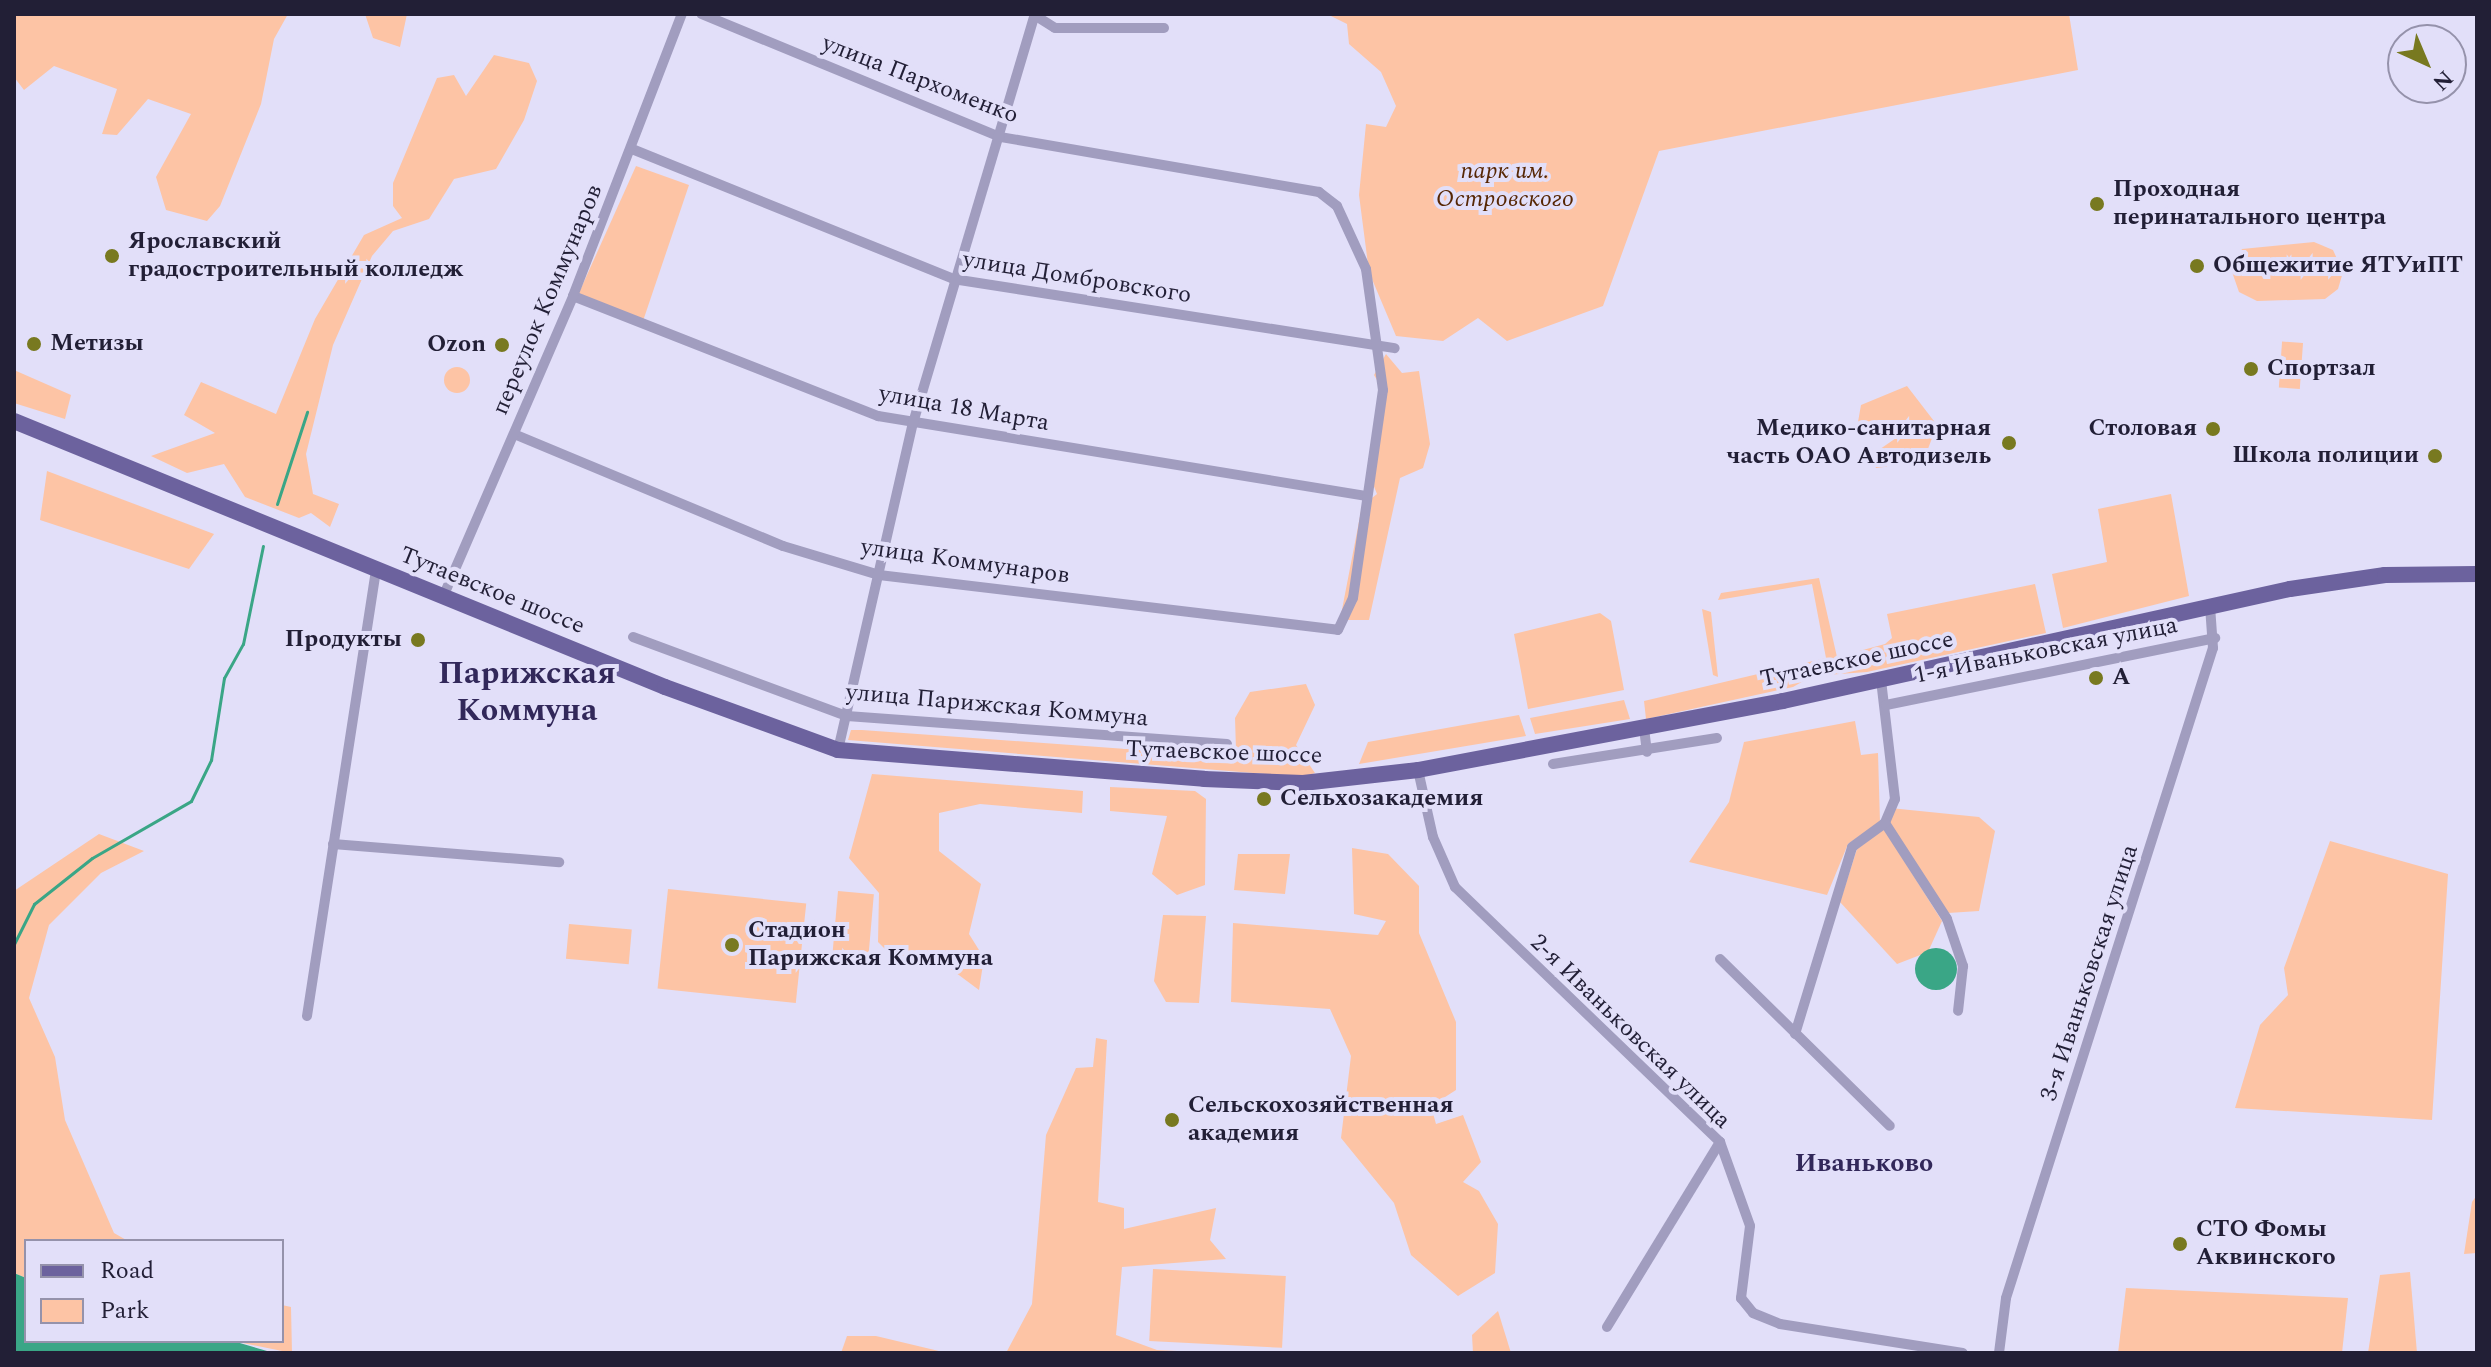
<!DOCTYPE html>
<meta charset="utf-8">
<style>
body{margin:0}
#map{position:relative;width:2491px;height:1367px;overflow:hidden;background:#e2dff9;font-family:Spectral,serif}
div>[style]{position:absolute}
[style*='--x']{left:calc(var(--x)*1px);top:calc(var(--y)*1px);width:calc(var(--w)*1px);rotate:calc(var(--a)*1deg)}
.green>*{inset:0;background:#fdc4a5;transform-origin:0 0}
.round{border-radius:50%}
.water>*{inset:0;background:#3aa686}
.stream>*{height:3px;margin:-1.5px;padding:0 1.5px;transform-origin:1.5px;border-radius:1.5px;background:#3aa686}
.minor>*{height:10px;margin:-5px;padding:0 5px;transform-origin:5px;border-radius:5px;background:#a19dbf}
.primary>*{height:16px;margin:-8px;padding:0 8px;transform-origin:8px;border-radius:8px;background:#6c629e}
.dots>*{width:22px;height:22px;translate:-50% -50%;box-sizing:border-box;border:4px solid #e2dff9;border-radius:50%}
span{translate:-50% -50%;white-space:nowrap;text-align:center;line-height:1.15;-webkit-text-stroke:8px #e2dff9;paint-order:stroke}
.street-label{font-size:24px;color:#221f36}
.park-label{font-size:24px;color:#562604;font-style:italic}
.poi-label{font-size:24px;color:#221f36;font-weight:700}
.left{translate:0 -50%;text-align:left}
.right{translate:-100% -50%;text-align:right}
.neighbourhood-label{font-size:26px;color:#32285a;font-weight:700}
.district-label{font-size:32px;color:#32285a;font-weight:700}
.frame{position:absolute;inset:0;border:16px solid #221f36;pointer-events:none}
.legend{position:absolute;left:24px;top:1239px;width:260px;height:104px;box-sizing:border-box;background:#e2dff9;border:2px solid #9592ab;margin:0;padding:10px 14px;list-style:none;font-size:24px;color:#221f36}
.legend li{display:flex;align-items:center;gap:16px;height:40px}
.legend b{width:40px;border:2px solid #9592ab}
.north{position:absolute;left:2387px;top:24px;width:80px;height:80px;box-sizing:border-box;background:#e2dff9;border:2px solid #9592ab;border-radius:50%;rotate:136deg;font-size:22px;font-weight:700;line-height:32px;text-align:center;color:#221f36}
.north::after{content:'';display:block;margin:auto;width:28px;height:36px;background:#787920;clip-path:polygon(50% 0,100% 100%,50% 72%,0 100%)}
</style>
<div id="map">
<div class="green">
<i style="clip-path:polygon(14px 14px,288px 14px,274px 39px,261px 104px,220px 206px,207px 221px,166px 210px,156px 177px,191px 114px,148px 99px,117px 135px,102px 134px,117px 89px,54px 66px,24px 90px,14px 77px)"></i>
<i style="clip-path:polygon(365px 14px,407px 14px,400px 47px,373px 38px)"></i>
<i style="clip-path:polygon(1327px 14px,2069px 14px,2078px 70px,1659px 151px,1603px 306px,1507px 341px,1478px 318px,1443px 341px,1396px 336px,1369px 272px,1359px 195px,1366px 124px,1386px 127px,1396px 106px,1381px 72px,1349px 44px,1347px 24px)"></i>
<i style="clip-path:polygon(494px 55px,529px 63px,537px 81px,524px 120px,496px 169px,454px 179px,429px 219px,393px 231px,372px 256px,333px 345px,306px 454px,313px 494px,339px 504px,330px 527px,311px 513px,299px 518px,245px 497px,224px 464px,187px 473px,151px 456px,215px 433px,184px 415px,201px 382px,276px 414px,315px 319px,364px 235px,402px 218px,393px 206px,393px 183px,437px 78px,454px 75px,466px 96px)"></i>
<i style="clip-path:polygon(636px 166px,689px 185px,643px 321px,578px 295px)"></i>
<i style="clip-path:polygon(2314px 242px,2333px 250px,2343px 272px,2338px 289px,2325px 299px,2257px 301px,2239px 292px,2231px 269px,2242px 249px)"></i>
<i style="left:2303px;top:343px;width:46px;height:21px;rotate:94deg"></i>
<i style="clip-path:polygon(1386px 354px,1402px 373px,1419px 371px,1430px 444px,1423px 468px,1400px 478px,1369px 620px,1340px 620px,1362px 506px,1377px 494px,1369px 474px,1383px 390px,1374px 375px)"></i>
<i class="round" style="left:444px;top:367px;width:26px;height:26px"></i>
<i style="clip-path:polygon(14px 370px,71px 395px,65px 419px,14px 403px)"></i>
<i style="clip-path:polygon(1907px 386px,1937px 425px,1923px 462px,1876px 468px,1870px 456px,1899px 436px,1890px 424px,1858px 422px,1861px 405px)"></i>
<i style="clip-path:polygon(47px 471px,214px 534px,189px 569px,40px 520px)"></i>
<i style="clip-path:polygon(2171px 494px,2189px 596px,2063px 628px,2052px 574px,2107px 562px,2098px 509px)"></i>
<i style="clip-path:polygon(1819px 578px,1837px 657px,1885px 644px,1892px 638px,1887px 614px,2035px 584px,2046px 633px,1867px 672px,1812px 676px,1793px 687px,1646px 719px,1644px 701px,1826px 658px,1812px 584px,1718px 600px,1721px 593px)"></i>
<i style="clip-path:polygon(1702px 609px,1711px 612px,1718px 677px,1713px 675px)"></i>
<i style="clip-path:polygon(1600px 613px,1611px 621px,1624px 690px,1528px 709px,1514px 634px)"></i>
<i style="clip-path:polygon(1306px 684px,1315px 705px,1296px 745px,1315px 773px,1302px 777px,848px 740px,851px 730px,862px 730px,1223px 756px,1236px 750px,1235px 718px,1250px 692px)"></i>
<i style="clip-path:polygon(1624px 700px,1630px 719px,1535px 734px,1530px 718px)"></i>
<i style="clip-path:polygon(1519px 715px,1526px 736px,1359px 764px,1368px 742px)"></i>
<i style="clip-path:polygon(1855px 721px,1861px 755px,1878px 753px,1880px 822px,1848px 844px,1827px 895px,1689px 862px,1729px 802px,1744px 742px)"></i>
<i style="clip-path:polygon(872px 774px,1083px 791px,1082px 813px,980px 804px,939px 813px,939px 851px,981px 884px,969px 934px,984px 958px,979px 990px,944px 964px,904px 968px,878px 942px,879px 893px,849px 858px)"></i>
<i style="clip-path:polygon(1110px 787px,1195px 791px,1206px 799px,1205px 885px,1177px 895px,1152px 874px,1167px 816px,1110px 811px)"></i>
<i style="clip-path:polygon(1890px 808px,1979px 817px,1995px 831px,1979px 911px,1948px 913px,1890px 823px)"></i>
<i style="clip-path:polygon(1884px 829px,1942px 921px,1928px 952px,1897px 964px,1840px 902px,1857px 849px)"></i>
<i style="clip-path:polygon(99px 834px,144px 851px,101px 873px,49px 925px,29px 998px,55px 1057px,65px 1120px,114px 1233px,128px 1241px,26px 1241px,26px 1278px,14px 1273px,14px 891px)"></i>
<i style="clip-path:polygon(2330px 841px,2448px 874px,2432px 1120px,2235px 1108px,2260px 1025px,2288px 995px,2284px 968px)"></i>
<i style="clip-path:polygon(1352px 848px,1388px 854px,1419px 886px,1419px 933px,1456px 1022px,1456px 1090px,1431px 1106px,1436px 1124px,1463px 1115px,1481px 1162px,1463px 1182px,1479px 1191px,1498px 1224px,1495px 1273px,1458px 1296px,1411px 1255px,1394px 1203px,1341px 1138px,1351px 1056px,1330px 1009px,1231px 1002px,1233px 923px,1378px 935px,1386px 921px,1354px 914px)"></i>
<i style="clip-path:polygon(1238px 854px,1290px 854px,1285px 894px,1234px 890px)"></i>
<i style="left:668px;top:889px;width:139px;height:100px;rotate:6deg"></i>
<i style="left:838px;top:891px;width:36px;height:63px;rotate:5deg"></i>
<i style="clip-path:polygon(1163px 915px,1206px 916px,1199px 1003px,1166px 1002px,1154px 981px)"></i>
<i style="left:569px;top:924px;width:63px;height:35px;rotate:5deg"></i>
<i style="clip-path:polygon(1096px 1038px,1107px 1040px,1098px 1202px,1124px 1208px,1124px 1229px,1216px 1208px,1210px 1240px,1226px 1259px,1122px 1267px,1116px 1335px,1157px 1350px,1218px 1353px,1006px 1353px,1032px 1304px,1046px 1135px,1076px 1068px,1093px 1067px)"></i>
<i style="clip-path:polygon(2477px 1195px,2477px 1253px,2464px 1254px,2472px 1202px)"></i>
<i style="left:1153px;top:1269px;width:133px;height:72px;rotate:3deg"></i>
<i style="clip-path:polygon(2410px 1272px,2417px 1353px,2368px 1353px,2380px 1275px)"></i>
<i style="clip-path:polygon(2126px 1288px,2348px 1298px,2342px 1353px,2118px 1353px)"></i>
<i style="clip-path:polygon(282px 1305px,291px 1307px,292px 1353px,233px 1341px,282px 1341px)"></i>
<i style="clip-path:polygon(1498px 1311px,1511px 1353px,1473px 1353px,1472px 1335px)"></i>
<i style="clip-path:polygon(847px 1336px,876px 1336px,943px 1352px,841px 1353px)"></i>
</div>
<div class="water">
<i class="round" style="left:1915px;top:948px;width:42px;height:42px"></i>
<i style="clip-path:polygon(14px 1273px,26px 1278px,26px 1341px,233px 1341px,274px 1353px,14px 1353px)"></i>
</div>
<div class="stream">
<i style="--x:277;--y:504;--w:97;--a:-71.9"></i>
<i style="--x:14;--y:944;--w:45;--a:-63.4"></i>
<i style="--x:34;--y:904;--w:74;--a:-38.4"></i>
<i style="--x:92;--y:858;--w:114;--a:-29.9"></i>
<i style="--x:191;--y:801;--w:46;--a:-64"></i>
<i style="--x:211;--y:760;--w:83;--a:-81"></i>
<i style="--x:224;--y:678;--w:39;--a:-61"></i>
<i style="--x:243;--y:644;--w:100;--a:-78.5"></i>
</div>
<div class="minor">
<i style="--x:1036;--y:16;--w:22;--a:32"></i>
<i style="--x:1055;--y:28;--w:109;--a:0"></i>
<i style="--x:632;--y:149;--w:346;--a:22"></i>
<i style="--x:953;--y:279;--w:447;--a:8.9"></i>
<i style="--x:573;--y:296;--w:328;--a:21.5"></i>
<i style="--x:878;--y:416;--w:494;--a:9.3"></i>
<i style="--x:514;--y:434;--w:291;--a:22.6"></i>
<i style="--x:783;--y:546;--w:100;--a:16.8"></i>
<i style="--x:879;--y:575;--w:462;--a:6.8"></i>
<i style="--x:1338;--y:630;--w:35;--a:-65"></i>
<i style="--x:1353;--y:598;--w:210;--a:-81.8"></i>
<i style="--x:1383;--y:390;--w:122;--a:-98"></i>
<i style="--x:1366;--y:269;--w:69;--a:-114.7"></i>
<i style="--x:1337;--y:206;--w:23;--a:-142"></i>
<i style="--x:1319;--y:192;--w:324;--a:-170.2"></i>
<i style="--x:1000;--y:137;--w:323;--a:-157.6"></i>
<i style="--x:443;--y:597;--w:328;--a:-66.6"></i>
<i style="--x:573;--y:296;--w:302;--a:-68.9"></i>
<i style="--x:633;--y:637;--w:228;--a:20.3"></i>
<i style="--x:847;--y:716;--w:381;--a:4.2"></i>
<i style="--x:1881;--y:680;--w:120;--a:83.3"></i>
<i style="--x:1895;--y:799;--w:26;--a:113"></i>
<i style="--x:1885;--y:823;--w:114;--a:57.1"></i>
<i style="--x:1947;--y:919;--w:50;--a:71.2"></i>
<i style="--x:1963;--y:966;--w:45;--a:96.3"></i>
<i style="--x:1886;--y:705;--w:336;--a:-11.5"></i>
<i style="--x:1644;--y:728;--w:24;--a:83"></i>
<i style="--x:838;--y:750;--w:335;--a:-77.1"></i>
<i style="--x:913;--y:423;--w:427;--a:-73.4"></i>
<i style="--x:1553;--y:764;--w:166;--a:-9"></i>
<i style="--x:1418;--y:770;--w:69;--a:77.4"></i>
<i style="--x:1433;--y:837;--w:55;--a:66.3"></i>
<i style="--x:1455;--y:887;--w:368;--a:43.9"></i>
<i style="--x:1720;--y:1142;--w:89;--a:70.3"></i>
<i style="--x:1750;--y:1226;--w:73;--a:97.1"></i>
<i style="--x:1741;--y:1298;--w:19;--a:51"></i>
<i style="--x:1753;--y:1313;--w:29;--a:22"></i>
<i style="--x:1780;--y:1324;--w:185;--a:9"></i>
<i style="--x:333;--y:844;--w:227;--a:4.6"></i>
<i style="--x:1720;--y:959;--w:238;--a:44.5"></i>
<i style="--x:307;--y:1016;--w:452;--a:-81.2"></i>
<i style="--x:1795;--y:1034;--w:195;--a:-73"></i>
<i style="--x:1852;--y:847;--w:41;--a:-36"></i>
<i style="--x:1607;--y:1327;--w:217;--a:-58.6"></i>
<i style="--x:1999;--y:1353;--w:55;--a:-82.7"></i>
<i style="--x:2006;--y:1298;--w:682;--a:-72.34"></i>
<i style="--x:2213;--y:648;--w:42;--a:-94.1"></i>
</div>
<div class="primary">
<i style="--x:14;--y:421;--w:703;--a:22.23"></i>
<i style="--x:665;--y:687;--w:184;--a:20"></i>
<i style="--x:838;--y:750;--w:367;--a:4.5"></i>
<i style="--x:1204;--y:779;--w:99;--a:2.3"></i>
<i style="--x:1303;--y:783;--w:116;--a:-6.4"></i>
<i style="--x:1418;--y:770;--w:371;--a:-10.7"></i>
<i style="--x:1783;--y:701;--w:519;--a:-12.46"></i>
<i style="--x:2290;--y:589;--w:96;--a:-8.4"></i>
<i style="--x:2385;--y:575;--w:92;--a:-0.6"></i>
</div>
<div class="dots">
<i style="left:2097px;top:204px;background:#787920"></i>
<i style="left:112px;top:256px;background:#787920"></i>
<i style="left:2197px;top:266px;background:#787920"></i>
<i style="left:34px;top:344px;background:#787920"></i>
<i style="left:502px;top:345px;background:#787920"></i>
<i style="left:2251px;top:369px;background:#787920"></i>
<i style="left:2213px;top:429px;background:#787920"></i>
<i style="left:2009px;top:443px;background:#787920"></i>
<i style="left:2435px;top:456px;background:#787920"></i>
<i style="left:418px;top:640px;background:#787920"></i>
<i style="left:2096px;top:678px;background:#787920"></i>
<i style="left:1264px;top:799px;background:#787920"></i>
<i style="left:732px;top:945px;background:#787920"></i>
<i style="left:1172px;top:1120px;background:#787920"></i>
<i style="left:2180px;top:1244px;background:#787920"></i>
</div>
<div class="street-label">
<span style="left:920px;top:80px;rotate:21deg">улица Пархоменко</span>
<span style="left:1077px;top:278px;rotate:9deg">улица Домбровского</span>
<span style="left:548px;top:300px;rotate:-67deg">переулок Коммунаров</span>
<span style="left:964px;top:409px;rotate:10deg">улица 18 Марта</span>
<span style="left:965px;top:562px;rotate:8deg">улица Коммунаров</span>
<span style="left:492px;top:591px;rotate:22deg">Тутаевское шоссе</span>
<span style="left:2046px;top:651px;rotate:-11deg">1-я Иваньковская улица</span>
<span style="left:1857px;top:660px;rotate:-12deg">Тутаевское шоссе</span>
<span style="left:997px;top:706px;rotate:5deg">улица Парижская Коммуна</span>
<span style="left:1224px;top:753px;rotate:2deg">Тутаевское шоссе</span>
<span style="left:2090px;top:973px;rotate:-72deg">3-я Иваньковская улица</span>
<span style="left:1630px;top:1032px;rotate:44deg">2-я Иваньковская улица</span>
</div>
<div class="park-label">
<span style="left:1505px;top:186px">парк им.<br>Островского</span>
</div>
<div class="poi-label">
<span class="left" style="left:2113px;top:204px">Проходная<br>перинатального центра</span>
<span class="left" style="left:128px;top:256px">Ярославский<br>градостроительный колледж</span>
<span class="left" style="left:2213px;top:266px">Общежитие ЯТУиПТ</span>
<span class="left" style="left:50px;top:344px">Метизы</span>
<span class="right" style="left:486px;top:345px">Ozon</span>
<span class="left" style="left:2267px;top:369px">Спортзал</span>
<span class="right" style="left:1991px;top:443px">Медико-санитарная<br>часть ОАО Автодизель</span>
<span class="right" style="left:2197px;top:429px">Столовая</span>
<span class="right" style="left:2419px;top:456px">Школа полиции</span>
<span class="right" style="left:402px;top:640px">Продукты</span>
<span class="left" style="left:2112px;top:678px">А</span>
<span class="left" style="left:1280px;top:799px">Сельхозакадемия</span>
<span class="left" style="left:748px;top:945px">Стадион<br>Парижская Коммуна</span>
<span class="left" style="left:1188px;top:1120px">Сельскохозяйственная<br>академия</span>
<span class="left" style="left:2196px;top:1244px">СТО Фомы<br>Аквинского</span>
</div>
<div class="neighbourhood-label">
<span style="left:1864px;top:1164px">Иваньково</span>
</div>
<div class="district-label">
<span style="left:527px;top:693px">Парижская<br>Коммуна</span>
</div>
<div class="frame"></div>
<ul class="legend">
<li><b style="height:10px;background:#6c629e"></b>Road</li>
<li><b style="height:22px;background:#fdc4a5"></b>Park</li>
</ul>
<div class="north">N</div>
</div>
